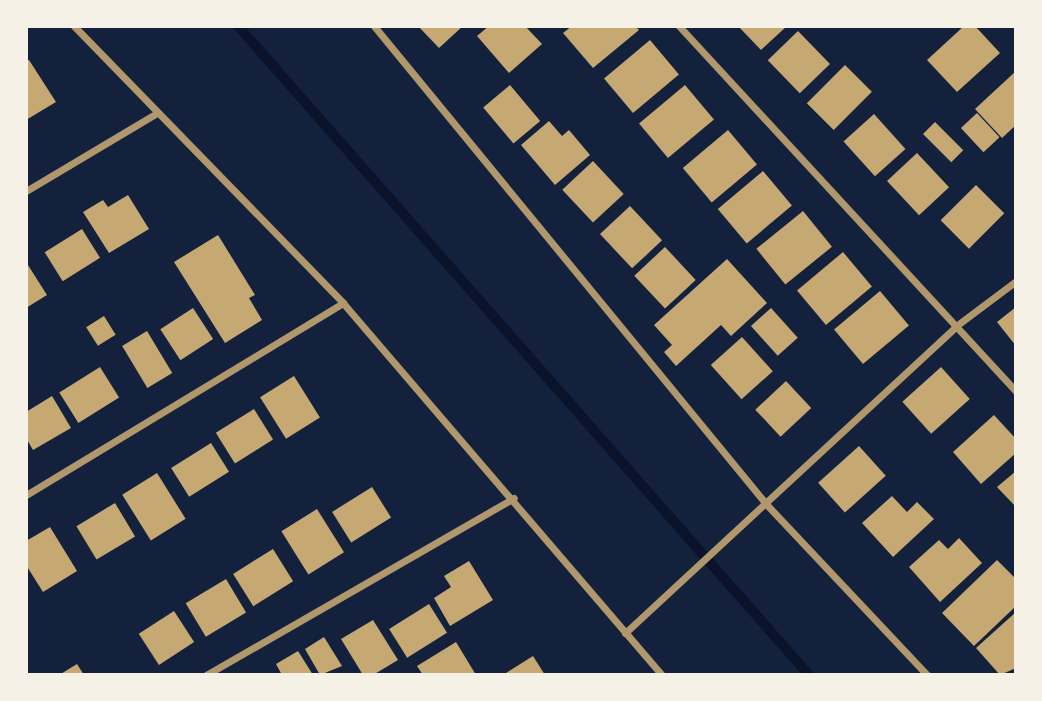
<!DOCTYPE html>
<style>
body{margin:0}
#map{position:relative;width:1042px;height:701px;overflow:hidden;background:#14213d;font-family:Mulish,sans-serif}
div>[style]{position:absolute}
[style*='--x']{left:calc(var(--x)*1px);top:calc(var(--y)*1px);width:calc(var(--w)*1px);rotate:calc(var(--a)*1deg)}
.stream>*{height:10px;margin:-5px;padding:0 5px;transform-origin:5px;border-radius:5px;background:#0b132b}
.building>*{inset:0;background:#c6a872;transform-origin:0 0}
.minor>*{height:7px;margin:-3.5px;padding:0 3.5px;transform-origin:3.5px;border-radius:3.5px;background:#b1986c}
span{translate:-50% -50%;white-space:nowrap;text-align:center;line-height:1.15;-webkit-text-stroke:5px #f6f1e7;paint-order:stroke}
.frame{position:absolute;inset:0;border:28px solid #f6f1e7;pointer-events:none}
</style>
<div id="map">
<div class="stream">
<i style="--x:238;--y:26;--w:864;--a:48.66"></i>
</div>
<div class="building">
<i style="clip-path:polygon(418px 26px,463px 26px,439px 48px)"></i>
<i style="clip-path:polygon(489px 26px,525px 26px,542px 44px,509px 73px,477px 36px)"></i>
<i style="clip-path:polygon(572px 26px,635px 26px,639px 30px,593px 68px,563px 33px)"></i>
<i style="clip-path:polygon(738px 26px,787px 26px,761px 50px)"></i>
<i style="clip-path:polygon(964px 26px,975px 26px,1000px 53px,957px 92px,927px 60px)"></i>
<i style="left:798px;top:31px;width:46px;height:42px;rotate:46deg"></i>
<i style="left:650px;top:40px;width:45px;height:60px;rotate:50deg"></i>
<i style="clip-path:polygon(29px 60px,56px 102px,26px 120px,26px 61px)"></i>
<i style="left:845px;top:65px;width:38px;height:54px;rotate:45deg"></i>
<i style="clip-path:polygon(1016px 71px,1016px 125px,1002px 138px,975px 109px)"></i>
<i style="left:510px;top:85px;width:47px;height:35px;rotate:50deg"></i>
<i style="left:685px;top:85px;width:45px;height:60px;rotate:50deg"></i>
<i style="left:977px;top:113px;width:33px;height:22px;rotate:47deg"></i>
<i style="left:874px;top:114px;width:47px;height:41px;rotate:48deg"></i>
<i style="clip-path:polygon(549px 121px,562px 136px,569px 130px,590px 155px,555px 185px,521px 145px)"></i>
<i style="left:935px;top:122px;width:40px;height:17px;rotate:45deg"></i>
<i style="left:728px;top:130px;width:45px;height:59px;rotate:50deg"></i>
<i style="left:917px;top:153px;width:47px;height:41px;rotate:47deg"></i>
<i style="left:593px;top:161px;width:45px;height:42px;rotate:47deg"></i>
<i style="left:763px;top:171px;width:45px;height:59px;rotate:50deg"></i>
<i style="left:976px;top:185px;width:40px;height:50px;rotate:45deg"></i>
<i style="clip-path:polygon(128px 195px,149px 229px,109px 253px,83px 212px,103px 200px,108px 207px)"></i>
<i style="left:630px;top:206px;width:47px;height:41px;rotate:47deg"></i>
<i style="left:803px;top:211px;width:46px;height:60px;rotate:51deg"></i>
<i style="left:82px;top:229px;width:34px;height:44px;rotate:58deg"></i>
<i style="clip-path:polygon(218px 235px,255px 295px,249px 298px,262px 320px,225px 343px,174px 262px)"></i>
<i style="left:665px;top:247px;width:45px;height:42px;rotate:47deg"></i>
<i style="left:843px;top:252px;width:45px;height:60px;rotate:50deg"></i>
<i style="clip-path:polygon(727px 259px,767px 303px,731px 336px,721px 325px,676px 366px,664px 352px,672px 345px,654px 325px)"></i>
<i style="clip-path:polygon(26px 262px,47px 295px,26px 308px)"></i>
<i style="left:880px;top:291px;width:45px;height:60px;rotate:50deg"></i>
<i style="clip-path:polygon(1016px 307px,1016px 346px,997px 322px)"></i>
<i style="left:193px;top:308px;width:37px;height:39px;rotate:57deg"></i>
<i style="left:771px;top:308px;width:40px;height:27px;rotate:48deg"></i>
<i style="left:104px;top:316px;width:22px;height:21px;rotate:58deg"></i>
<i style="left:147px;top:331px;width:49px;height:29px;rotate:59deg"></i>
<i style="left:742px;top:337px;width:46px;height:42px;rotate:48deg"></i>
<i style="left:100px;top:367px;width:36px;height:48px;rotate:58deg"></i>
<i style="left:941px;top:367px;width:43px;height:52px;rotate:48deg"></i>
<i style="left:294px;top:376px;width:49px;height:40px;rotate:58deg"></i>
<i style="left:786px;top:381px;width:37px;height:42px;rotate:47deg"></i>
<i style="clip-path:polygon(52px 396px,71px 428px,33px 450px,26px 438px,26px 412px)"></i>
<i style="left:254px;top:409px;width:36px;height:45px;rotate:58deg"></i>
<i style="clip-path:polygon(994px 415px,1016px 439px,1016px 453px,981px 484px,953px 452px)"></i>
<i style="left:211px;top:443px;width:34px;height:47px;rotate:58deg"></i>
<i style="left:859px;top:446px;width:40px;height:55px;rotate:48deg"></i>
<i style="clip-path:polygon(1016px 471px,1016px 507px,997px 487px)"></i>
<i style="left:157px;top:473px;width:54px;height:41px;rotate:58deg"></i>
<i style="left:372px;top:487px;width:36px;height:47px;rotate:58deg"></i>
<i style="clip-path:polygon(892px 496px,907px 512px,917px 502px,934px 519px,893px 557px,862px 523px)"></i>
<i style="left:115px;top:503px;width:39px;height:45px;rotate:59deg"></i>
<i style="left:317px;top:509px;width:51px;height:42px;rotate:58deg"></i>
<i style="clip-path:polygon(50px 527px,77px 571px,43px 592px,26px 565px,26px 541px)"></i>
<i style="clip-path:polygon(959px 538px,982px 563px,940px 602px,909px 567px,939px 540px,948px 549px)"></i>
<i style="left:273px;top:549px;width:38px;height:47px;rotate:58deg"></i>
<i style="clip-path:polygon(997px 560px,1016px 579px,1016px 606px,974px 646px,942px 613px)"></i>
<i style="clip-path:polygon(469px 561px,493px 600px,450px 626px,434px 598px,451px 587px,444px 576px)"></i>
<i style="left:226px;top:579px;width:39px;height:47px;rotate:59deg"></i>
<i style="left:429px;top:604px;width:34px;height:47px;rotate:58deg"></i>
<i style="left:174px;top:611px;width:37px;height:42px;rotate:57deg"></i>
<i style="clip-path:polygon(1016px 612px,1016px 668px,1000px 675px,976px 648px)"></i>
<i style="clip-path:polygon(373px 620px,398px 660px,373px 675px,363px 675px,341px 639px)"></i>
<i style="clip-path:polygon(324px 637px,342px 666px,320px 675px,305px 649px)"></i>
<i style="clip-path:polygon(456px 642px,476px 675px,423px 675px,417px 666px)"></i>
<i style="clip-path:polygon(298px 651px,313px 675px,282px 675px,276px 664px)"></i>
<i style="clip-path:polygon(533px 656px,545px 675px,503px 675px)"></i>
<i style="clip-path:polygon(77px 664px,84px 675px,59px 675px)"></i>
</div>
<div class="minor">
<i style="--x:74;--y:26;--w:386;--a:45.8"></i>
<i style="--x:343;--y:303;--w:490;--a:49.4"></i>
<i style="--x:374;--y:26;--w:620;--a:50.63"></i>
<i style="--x:767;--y:505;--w:233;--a:46.7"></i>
<i style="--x:679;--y:26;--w:497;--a:47.3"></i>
<i style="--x:26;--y:191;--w:150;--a:-30.8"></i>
<i style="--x:26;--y:495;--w:371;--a:-31.2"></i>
<i style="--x:625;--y:633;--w:451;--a:-42.8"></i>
<i style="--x:956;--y:326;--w:75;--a:-36.9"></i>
<i style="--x:206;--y:675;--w:355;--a:-29.9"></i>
</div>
<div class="frame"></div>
</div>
